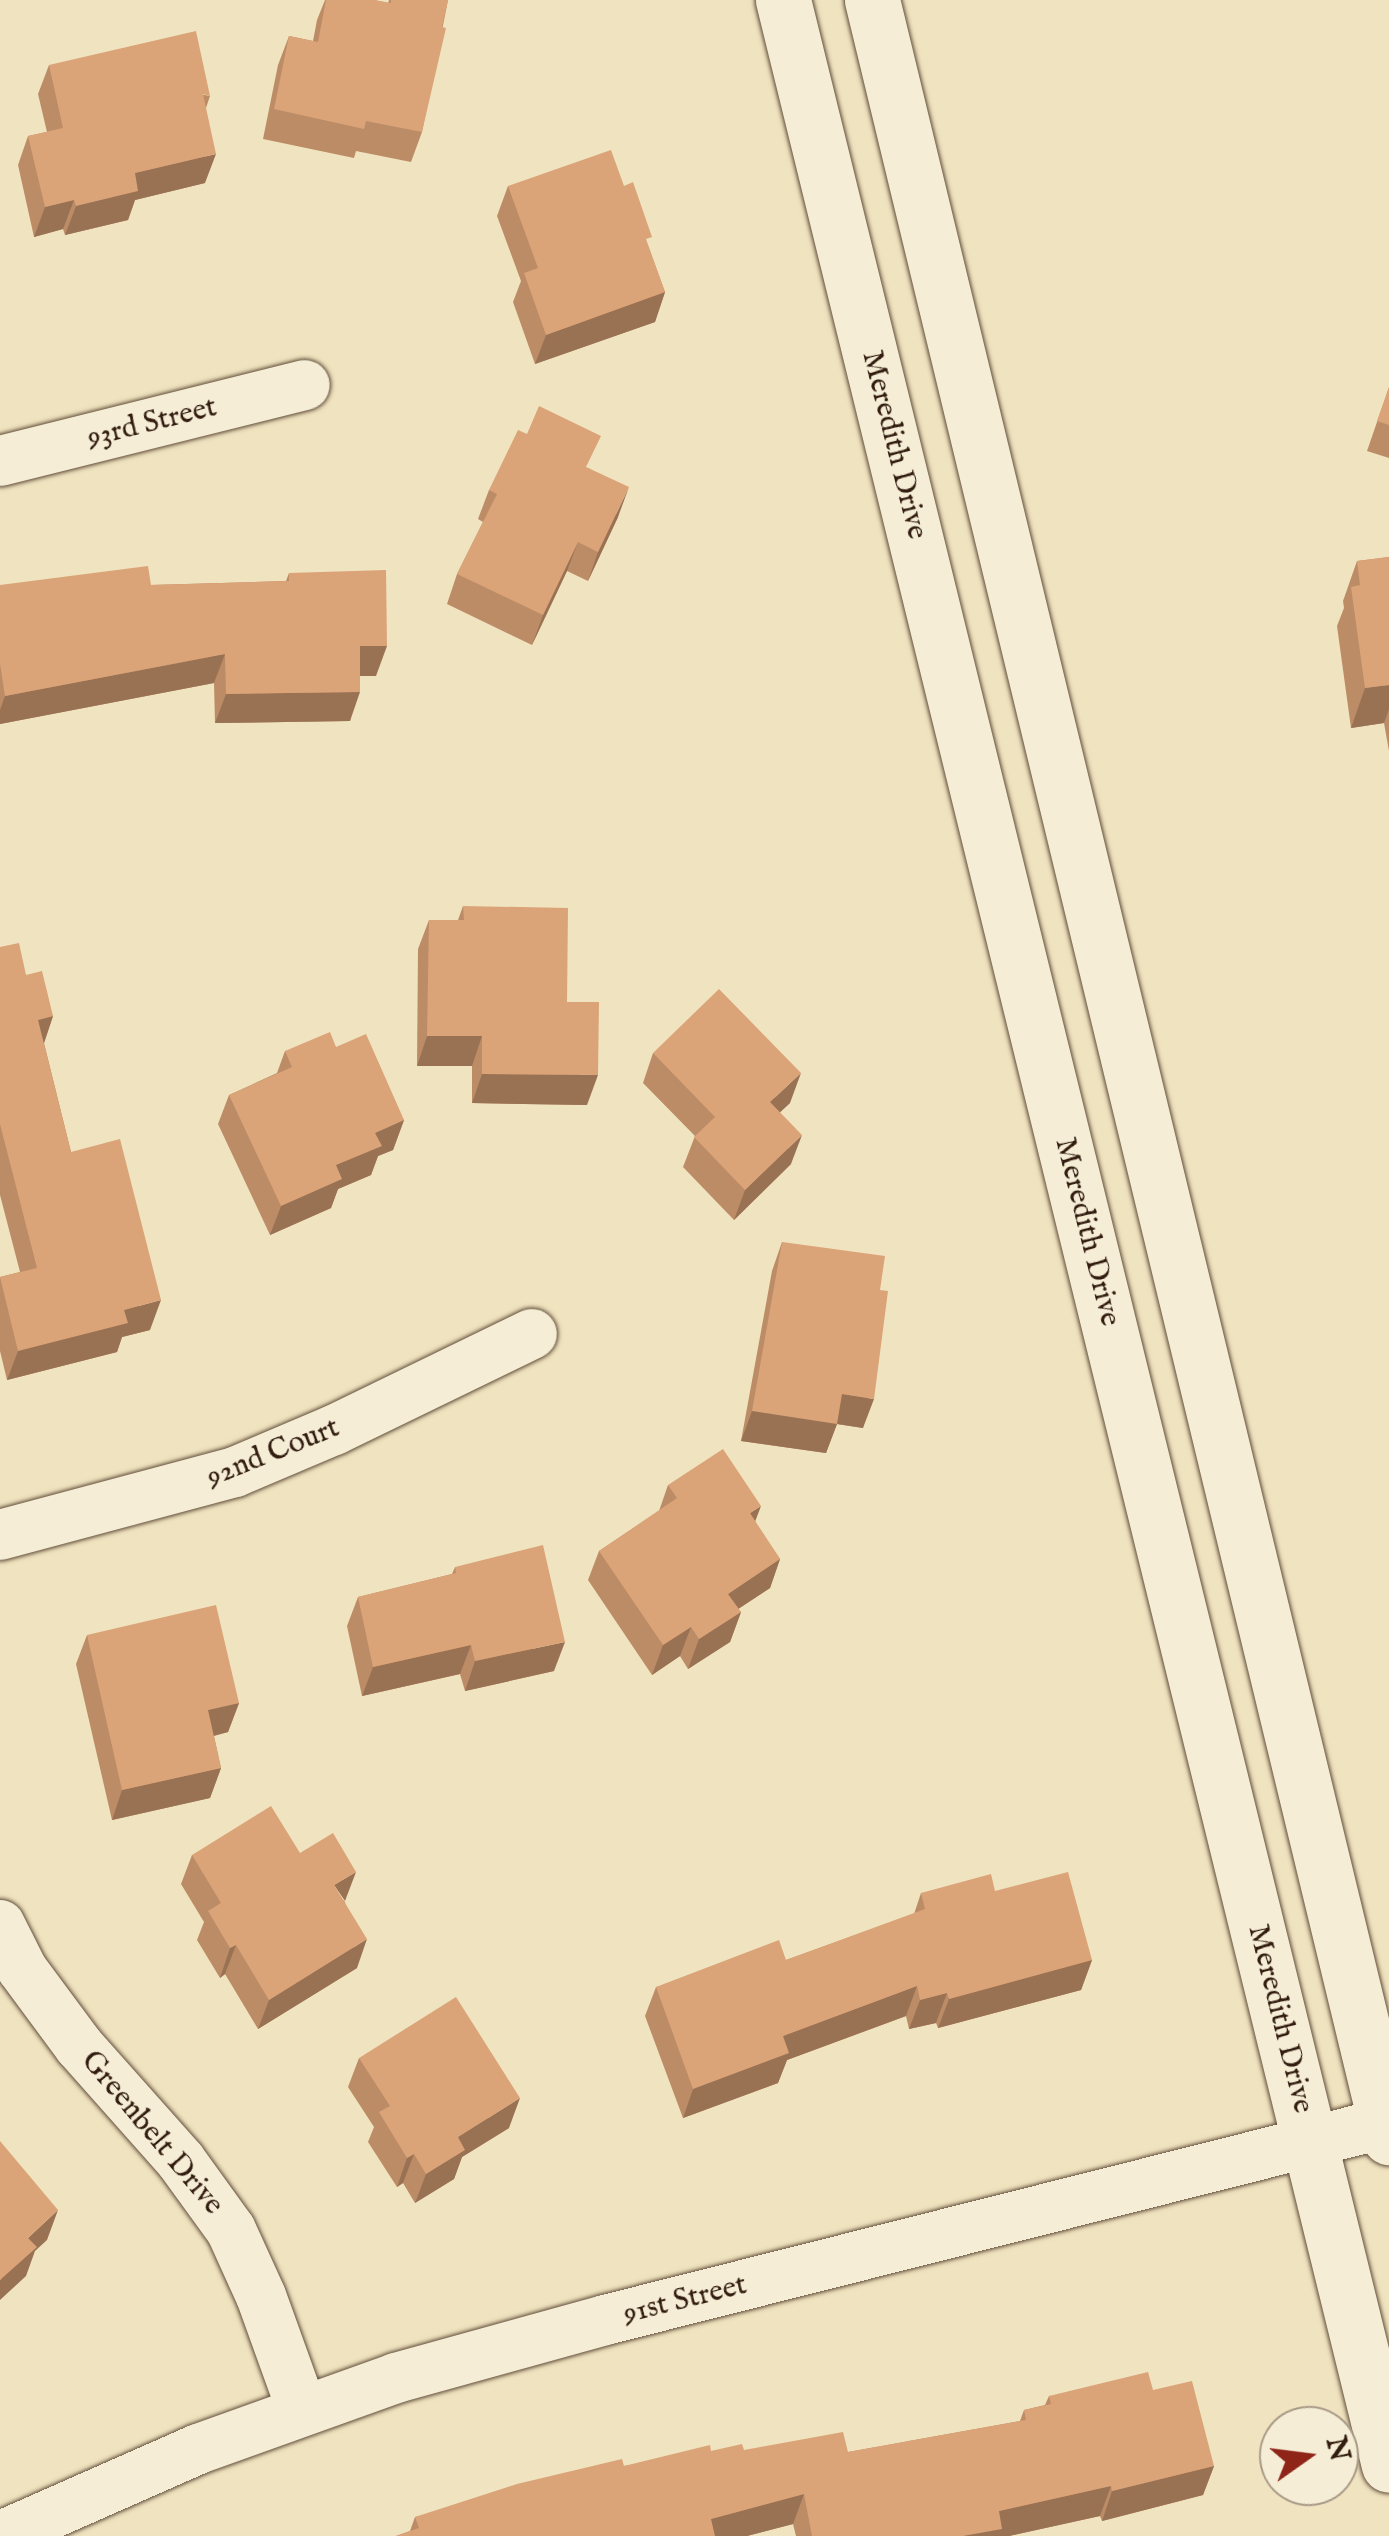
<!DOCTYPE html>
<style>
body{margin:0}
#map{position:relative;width:1389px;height:2536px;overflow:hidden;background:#f0e3bf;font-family:"IM FELL English",serif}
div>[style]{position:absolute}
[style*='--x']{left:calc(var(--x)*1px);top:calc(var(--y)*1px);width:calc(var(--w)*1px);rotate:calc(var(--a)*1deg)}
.roads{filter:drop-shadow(0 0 2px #614e3b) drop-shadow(0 0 2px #614e3b)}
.minor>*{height:50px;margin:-25px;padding:0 25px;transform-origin:25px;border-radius:25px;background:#f5edd5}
.secondary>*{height:55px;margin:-27.5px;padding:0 27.5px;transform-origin:27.5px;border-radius:27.5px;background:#f5edd5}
.wall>*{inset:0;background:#bc8c67}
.shaded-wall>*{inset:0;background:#997254}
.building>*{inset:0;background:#dba378}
span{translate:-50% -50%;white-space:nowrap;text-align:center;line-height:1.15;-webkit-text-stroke:9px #f5edd5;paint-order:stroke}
.street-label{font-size:30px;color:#311c0f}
.north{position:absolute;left:1259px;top:2406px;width:100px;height:100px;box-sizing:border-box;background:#f5edd5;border:2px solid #a79986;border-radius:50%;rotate:76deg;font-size:28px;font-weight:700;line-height:40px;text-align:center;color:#311c0f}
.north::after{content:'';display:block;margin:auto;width:35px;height:45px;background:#8f2418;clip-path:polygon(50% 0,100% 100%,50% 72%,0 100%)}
</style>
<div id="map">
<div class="roads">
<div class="minor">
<i style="--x:0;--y:461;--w:314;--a:-14"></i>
<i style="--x:0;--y:1535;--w:243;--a:-15"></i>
<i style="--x:235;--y:1472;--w:108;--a:-23"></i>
<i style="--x:334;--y:1430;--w:220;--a:-25.9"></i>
<i style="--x:0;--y:1925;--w:49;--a:63.4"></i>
<i style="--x:22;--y:1969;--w:96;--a:53.5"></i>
<i style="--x:79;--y:2046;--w:154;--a:48.4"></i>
<i style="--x:181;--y:2161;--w:85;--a:54.1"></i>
<i style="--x:231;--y:2230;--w:72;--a:65.6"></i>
<i style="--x:261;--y:2296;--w:121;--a:70.2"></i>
<i style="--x:1;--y:2536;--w:215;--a:-23.8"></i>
<i style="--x:198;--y:2449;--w:210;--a:-19.7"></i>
<i style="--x:396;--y:2378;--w:217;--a:-15.5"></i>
<i style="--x:605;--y:2320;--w:809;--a:-14.17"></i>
</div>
<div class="secondary">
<i style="--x:783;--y:0;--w:2538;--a:76.19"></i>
<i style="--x:872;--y:0;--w:2199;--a:76.4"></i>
</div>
</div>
<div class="wall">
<i style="clip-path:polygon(325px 0,374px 0,388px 3px,389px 0,448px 0,422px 132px,411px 162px,356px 151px,354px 158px,263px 139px,278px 65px,289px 36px,313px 41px,317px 20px)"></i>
<i style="clip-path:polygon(49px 65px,210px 96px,206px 108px,205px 183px,135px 200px,128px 220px,65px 235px,63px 229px,34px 237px,18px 165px,28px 136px,47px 132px,38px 94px)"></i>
<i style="clip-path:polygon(508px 186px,648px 246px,665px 292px,655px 322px,535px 364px,513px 302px,521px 281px,497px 216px)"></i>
<i style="clip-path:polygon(1389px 387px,1389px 458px,1367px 451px)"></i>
<i style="clip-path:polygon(589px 468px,618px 517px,588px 581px,567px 571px,532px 645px,447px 604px,457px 574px,483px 522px,478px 519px,489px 490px)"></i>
<i style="clip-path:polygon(1389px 557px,1389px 751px,1384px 723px,1351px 728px,1337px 626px,1344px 608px,1343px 601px,1357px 561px)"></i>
<i style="clip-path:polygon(289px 573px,376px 676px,360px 676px,350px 721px,215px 723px,214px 683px,0 724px,0 585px,151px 585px,286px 581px)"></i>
<i style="clip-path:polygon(463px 906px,567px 1002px,587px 1105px,472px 1103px,472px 1066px,417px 1066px,418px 949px,429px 920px,458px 920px)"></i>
<i style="clip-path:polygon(0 947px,26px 975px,53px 1016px,44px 1043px,71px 1152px,150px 1330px,122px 1337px,117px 1352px,7px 1380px,0 1351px,0 1277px,20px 1272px,0 1195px)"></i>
<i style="clip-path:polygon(336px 1047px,404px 1120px,393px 1150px,378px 1156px,371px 1175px,338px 1189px,331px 1208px,270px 1235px,218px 1124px,229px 1095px,277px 1073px,285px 1051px)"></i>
<i style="clip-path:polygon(653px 1053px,790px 1103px,780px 1112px,791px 1164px,734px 1220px,683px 1167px,695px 1136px,643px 1083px)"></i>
<i style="clip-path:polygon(782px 1242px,880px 1290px,863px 1428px,837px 1424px,826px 1453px,741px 1441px,772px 1271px)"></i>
<i style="clip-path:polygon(668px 1485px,755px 1522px,780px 1559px,770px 1588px,738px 1609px,741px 1612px,730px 1642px,688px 1669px,680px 1656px,652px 1675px,588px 1580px,599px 1551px,659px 1511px)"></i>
<i style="clip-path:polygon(455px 1567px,554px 1671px,465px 1691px,460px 1674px,362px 1696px,347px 1626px,358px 1597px,452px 1574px)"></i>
<i style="clip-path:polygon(87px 1635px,239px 1703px,228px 1732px,214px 1736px,221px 1768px,210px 1798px,112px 1820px,76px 1664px)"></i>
<i style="clip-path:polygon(300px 1853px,345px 1902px,357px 1968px,258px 2029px,225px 1974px,220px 1978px,197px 1940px,204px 1922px,181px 1884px,192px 1855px)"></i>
<i style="clip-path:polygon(995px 1891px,1092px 1960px,1081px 1990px,938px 2028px,936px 2023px,909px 2029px,906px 2016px,787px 2060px,778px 2083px,683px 2118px,645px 2016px,656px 1987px,786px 1960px,914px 1914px,921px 1893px)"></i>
<i style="clip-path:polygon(359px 2058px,509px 2128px,462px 2157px,454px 2179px,415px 2203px,403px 2183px,397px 2187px,368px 2142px,374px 2127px,348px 2087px)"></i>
<i style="clip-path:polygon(1153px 2390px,1214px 2466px,1203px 2495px,1102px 2521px,1100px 2516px,1009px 2536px,796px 2536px,793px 2524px,747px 2536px,396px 2536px,410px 2531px,415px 2517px,624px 2466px,711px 2451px,744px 2450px,848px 2452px,1020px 2421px,1024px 2410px,1045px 2405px,1049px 2396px)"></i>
</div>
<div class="shaded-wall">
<i style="clip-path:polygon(216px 154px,205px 183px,135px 200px,128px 220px,65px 235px,76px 206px,135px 173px)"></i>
<i style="clip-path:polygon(74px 200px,63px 229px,34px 237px,45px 207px)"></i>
<i style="clip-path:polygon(665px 292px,655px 322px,535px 364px,546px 335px)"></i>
<i style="clip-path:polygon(629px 487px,618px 517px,588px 581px,598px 552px)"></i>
<i style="clip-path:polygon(578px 542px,567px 571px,532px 645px,543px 615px)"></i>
<i style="clip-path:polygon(360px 646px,387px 646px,376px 676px,349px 676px)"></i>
<i style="clip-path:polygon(225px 654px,214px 683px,0 724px,0 710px,5px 696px)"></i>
<i style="clip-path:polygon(1389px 685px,1389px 709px,1384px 723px,1351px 728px,1365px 688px)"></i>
<i style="clip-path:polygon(360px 692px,350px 721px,215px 723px,226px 694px)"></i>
<i style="clip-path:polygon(53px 1016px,43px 1046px,38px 1020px)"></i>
<i style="clip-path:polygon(427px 1036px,482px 1036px,472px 1066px,417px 1066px)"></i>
<i style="clip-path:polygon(801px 1073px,790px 1103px,759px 1132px,770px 1102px)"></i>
<i style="clip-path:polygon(482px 1074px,598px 1075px,587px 1105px,472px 1103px)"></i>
<i style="clip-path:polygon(404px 1120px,393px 1150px,378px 1156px,371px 1175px,338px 1189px,331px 1208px,270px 1235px,281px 1206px,375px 1133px)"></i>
<i style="clip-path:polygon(802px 1135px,791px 1164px,734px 1220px,745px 1190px)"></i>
<i style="clip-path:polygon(161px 1300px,150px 1330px,122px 1337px,117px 1352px,7px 1380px,18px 1351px,124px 1310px)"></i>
<i style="clip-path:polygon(842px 1394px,874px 1399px,863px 1428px,837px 1424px,826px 1453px,741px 1441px,752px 1411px)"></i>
<i style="clip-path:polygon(761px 1506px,750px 1535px,750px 1513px)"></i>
<i style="clip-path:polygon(780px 1559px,770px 1588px,717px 1623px,728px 1594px)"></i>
<i style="clip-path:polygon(741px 1612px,730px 1642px,688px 1669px,699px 1639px)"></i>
<i style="clip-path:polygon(691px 1627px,680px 1656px,652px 1675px,663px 1645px)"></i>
<i style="clip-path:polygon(565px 1642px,554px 1671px,465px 1691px,475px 1661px)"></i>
<i style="clip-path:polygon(471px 1645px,460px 1674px,362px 1696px,373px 1667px)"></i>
<i style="clip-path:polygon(239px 1703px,228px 1732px,197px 1740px,208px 1710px)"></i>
<i style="clip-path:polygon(221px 1768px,210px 1798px,112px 1820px,122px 1790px)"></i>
<i style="clip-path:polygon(356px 1872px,345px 1901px,334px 1885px)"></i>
<i style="clip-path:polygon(367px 1939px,357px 1968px,258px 2029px,269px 2000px)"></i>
<i style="clip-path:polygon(236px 1945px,225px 1974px,220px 1978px,230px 1948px)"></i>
<i style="clip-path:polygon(1092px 1960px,1081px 1990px,938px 2028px,949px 1999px)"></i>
<i style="clip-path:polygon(917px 1986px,906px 2016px,787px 2060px,778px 2083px,683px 2118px,693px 2089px,783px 2036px)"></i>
<i style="clip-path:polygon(947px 1993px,936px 2023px,909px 2029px,920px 2000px)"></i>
<i style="clip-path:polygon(520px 2098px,509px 2128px,462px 2157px,454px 2179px,415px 2203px,426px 2174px,458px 2137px)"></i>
<i style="clip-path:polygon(414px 2154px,403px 2183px,397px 2187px,407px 2158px)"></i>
<i style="clip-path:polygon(58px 2210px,47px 2240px,35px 2251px,26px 2276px,0 2300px,0 2280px,28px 2238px)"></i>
<i style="clip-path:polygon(1214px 2466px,1203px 2495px,1102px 2521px,1112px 2491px)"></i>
<i style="clip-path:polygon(1111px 2486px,1100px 2516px,1009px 2536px,963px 2536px,999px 2511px)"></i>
<i style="clip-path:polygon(804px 2494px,793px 2524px,747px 2536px,705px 2536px,711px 2519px)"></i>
</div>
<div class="building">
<i style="clip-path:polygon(326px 0,374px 0,391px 3px,391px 0,448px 0,442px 27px,446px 28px,422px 132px,366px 121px,364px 129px,274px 109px,289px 36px,318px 42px)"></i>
<i style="clip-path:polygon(196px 31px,210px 96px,203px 94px,216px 154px,135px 173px,138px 191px,76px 206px,74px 200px,45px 207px,28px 136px,63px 128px,49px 65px)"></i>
<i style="clip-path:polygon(611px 150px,624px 186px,633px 182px,652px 237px,646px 239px,665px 292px,546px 335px,524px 273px,538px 268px,508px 186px)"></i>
<i style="clip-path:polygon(1389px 388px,1389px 425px,1377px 421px)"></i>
<i style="clip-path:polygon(539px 406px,601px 436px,586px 467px,629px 487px,598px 552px,578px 542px,543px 615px,457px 574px,497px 494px,489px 490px,518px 430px,527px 434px)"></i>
<i style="clip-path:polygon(1389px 557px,1389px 685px,1365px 688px,1351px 587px,1360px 585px,1357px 561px)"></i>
<i style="clip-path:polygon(148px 566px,151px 585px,289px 581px,289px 573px,386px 570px,387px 646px,360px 646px,360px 692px,226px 694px,225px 654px,5px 696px,0 664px,0 585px)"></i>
<i style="clip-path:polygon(463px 906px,568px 908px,567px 1002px,599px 1002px,598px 1075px,482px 1074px,482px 1036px,427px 1036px,429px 920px,464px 920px)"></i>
<i style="clip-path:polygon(19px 943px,26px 975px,42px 971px,53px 1016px,38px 1020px,71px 1152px,120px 1139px,161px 1300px,124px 1310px,128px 1323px,18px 1351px,0 1277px,37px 1268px,0 1124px,0 947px)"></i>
<i style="clip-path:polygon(719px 989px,801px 1073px,770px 1102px,802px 1135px,745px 1190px,694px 1137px,715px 1117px,653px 1053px)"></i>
<i style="clip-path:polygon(330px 1032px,336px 1047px,366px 1034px,404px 1120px,375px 1133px,382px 1146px,336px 1165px,342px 1179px,281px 1206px,229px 1095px,292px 1067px,285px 1051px)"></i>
<i style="clip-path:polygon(782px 1242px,885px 1256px,880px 1290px,888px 1291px,874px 1399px,842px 1394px,837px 1424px,752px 1411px)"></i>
<i style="clip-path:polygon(723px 1449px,761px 1506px,750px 1513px,780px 1559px,728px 1594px,741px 1612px,699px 1639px,691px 1627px,663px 1645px,599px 1551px,677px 1498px,668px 1485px)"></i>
<i style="clip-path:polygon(543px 1545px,565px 1642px,475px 1661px,471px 1645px,373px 1667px,358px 1597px,456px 1573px,455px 1567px)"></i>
<i style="clip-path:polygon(216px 1605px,239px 1703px,208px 1710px,221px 1768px,122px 1790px,87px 1635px)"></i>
<i style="clip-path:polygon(271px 1806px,300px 1853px,333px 1833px,356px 1872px,334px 1885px,367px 1939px,269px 2000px,236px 1945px,230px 1948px,208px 1911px,221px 1903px,192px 1855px)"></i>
<i style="clip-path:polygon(1068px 1872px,1092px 1960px,949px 1999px,947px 1993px,920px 2000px,917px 1986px,783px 2036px,789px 2053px,693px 2089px,656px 1987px,779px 1940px,786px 1960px,925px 1909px,921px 1893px,991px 1874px,995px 1891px)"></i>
<i style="clip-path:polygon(456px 1997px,520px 2098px,458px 2137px,465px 2150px,426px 2174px,414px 2154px,407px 2158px,379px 2112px,390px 2106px,359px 2058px)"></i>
<i style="clip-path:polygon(0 2141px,58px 2210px,28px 2238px,37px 2247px,0 2280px)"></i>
<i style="clip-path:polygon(1148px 2372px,1153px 2390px,1192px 2381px,1214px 2466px,1112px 2491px,1111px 2486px,999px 2511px,1002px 2529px,963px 2536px,812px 2536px,804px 2494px,711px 2519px,715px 2536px,396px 2536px,419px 2528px,415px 2517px,517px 2484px,622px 2459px,624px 2466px,710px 2445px,711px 2451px,742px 2444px,744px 2450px,843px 2432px,848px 2452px,1026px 2420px,1024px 2410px,1051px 2404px,1049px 2396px)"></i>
</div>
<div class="street-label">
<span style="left:152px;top:423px;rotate:-14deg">93rd Street</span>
<span style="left:894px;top:445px;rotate:76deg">Meredith Drive</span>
<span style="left:1087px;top:1232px;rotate:76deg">Meredith Drive</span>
<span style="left:273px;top:1453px;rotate:-22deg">92nd Court</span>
<span style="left:1280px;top:2019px;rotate:76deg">Meredith Drive</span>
<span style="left:152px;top:2133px;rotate:50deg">Greenbelt Drive</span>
<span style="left:685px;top:2300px;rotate:-14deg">91st Street</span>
</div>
<div class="north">N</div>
</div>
